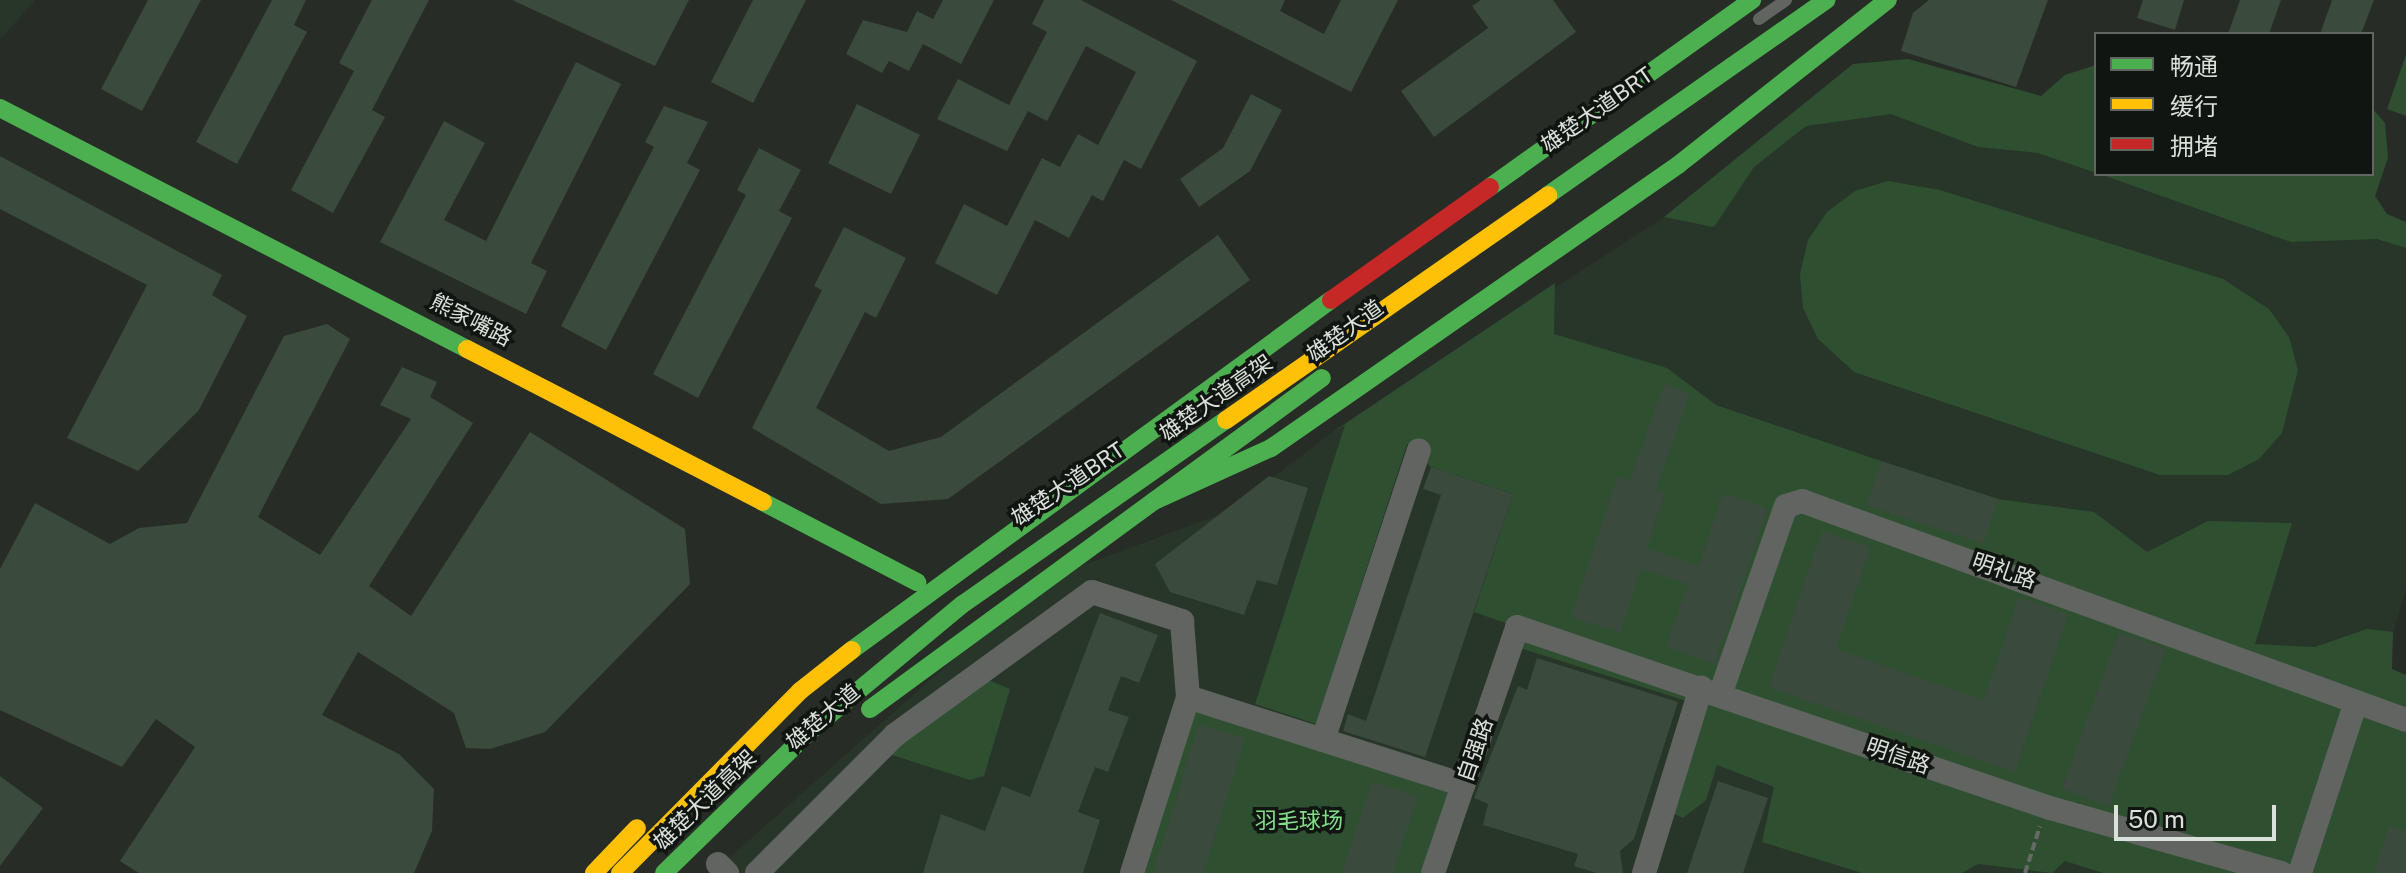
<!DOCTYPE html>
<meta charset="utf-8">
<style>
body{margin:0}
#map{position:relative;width:2406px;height:873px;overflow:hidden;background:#272c27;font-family:"Public Sans","Noto Sans SC",sans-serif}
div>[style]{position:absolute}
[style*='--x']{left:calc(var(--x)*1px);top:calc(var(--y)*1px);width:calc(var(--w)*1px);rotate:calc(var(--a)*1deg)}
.built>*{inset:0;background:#283529}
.green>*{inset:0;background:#2e5031}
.building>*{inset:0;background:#3a4a3c;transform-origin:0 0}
.path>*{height:4px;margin-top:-2px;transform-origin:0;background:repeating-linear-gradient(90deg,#666966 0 8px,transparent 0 12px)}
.lane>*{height:12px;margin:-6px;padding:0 6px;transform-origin:6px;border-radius:6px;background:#616461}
.street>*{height:24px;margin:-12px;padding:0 12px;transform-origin:12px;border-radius:12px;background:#616461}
.fast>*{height:18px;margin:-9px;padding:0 9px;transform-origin:9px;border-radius:9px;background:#4caf50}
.slow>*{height:18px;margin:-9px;padding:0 9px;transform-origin:9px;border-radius:9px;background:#ffc107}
.jam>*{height:18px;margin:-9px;padding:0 9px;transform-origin:9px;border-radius:9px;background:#c62828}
span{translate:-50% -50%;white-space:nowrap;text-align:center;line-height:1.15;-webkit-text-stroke:7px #111511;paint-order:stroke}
.street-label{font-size:22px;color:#dae0da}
.park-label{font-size:22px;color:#83de8a}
.legend{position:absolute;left:2094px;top:32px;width:280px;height:144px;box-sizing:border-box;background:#111511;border:2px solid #616661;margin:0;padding:10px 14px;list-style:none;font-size:24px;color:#dae0da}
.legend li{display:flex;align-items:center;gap:16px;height:40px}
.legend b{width:40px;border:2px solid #616661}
.scale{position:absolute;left:2114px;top:805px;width:162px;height:36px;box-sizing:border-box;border:4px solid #dae0da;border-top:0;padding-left:10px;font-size:24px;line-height:28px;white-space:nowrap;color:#dae0da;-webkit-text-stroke:6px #111511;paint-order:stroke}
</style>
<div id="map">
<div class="built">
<i style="clip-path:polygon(0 0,35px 0,0 40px)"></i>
<i style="clip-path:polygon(1853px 64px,2096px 140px,2096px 174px,2202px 174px,2406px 238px,2406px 588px,2376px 691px,2406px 873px,712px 873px,965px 649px,1081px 566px,1229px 511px,1331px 433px,1664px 217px)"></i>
</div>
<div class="green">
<i style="clip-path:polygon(2406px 55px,2406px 116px,2387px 109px)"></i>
<i style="clip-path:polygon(1908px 59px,2041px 96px,2065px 75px,2096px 65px,2096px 173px,2038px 153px,1978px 147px,1891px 114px,1806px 126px,1754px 167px,1714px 227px,1664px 217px,1853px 64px)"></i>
<i style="clip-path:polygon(2372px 108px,2385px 123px,2388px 158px,2375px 196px,2387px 214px,2406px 222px,2406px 248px,2377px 239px,2291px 242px,2100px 174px,2372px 174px)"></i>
<i style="clip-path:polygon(1888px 181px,1940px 190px,2223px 279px,2269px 309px,2289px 337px,2298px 370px,2282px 433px,2259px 459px,2228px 475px,2160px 475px,1854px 372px,1818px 339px,1803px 308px,1800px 274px,1808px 240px,1827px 212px,1855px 191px)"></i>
<i style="clip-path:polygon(1555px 283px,1554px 334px,1667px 368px,1716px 405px,1881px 461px,1998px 499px,2094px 512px,2147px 552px,2208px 521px,2292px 523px,2255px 644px,2315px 647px,2367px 629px,2393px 632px,2392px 669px,2406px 675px,2406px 873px,2103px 873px,2065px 861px,2052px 873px,1978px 864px,1962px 873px,1862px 873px,1762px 842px,1774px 787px,1717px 765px,1706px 800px,1683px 818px,1664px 809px,1696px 704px,1511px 645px,1517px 627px,1474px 612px,1513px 494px,1431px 467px,1407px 444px,1316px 724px,1255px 704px,1345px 425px,1331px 433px)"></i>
<i style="clip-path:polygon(986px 679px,1010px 689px,984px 776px,970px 780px,889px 754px)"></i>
<i style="clip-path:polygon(1188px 697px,1463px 785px,1433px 873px,1132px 873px)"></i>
</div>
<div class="building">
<i style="clip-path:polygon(148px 0,201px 0,142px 111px,101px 89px)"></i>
<i style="clip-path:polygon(272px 0,306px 0,294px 25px,307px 32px,237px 164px,196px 142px)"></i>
<i style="clip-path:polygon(372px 0,429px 0,372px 110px,385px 117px,333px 213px,291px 190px,354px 71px,339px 63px)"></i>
<i style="clip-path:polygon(512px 0,689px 0,655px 66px)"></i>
<i style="clip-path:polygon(753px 0,806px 0,753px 103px,711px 82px)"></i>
<i style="clip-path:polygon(943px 0,994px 0,961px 64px,923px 44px,909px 71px,889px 61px,882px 73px,846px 54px,863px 20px,907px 32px,917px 11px,933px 19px)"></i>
<i style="clip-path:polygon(1044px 0,1081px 0,1197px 61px,1141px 169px,1124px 160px,1103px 201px,1092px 195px,1069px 238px,1035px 220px,997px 295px,935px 263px,964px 204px,1007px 226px,1042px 158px,1060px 167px,1078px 134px,1098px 145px,1136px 72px,1086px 46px,1047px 121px,1028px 111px,1007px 151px,937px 119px,958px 79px,1009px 105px,1047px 32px,1032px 24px)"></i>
<i style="clip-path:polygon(1171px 0,1285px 0,1280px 11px,1324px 34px,1341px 0,1398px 0,1351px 92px)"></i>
<i style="clip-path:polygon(1481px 0,1553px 0,1576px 32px,1434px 137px,1401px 91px,1488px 28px,1472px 6px)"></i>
<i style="clip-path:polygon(1929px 0,2048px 0,2016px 87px,1901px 51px,1913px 13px)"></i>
<i style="clip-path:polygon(2143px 0,2184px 0,2175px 30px,2137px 18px)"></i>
<i style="clip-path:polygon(2240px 0,2281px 0,2269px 34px,2228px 34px)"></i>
<i style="clip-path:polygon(2332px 0,2374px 0,2361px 34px,2320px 34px)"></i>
<i style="clip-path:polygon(576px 62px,621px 84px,531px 263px,547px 271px,526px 314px,380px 242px,444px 121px,485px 143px,444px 220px,486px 241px)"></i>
<i style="clip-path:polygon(1251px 94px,1282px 110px,1250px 171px,1199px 207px,1180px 179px,1223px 148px)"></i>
<i style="left:857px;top:104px;width:70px;height:66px;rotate:26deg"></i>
<i style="clip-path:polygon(664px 106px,708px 122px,687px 163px,700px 170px,606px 350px,561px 326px,654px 147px,645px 142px)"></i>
<i style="clip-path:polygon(759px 148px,801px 170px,779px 211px,792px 218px,698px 398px,653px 374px,746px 195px,737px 190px)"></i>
<i style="clip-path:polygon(0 156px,222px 275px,212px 295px,247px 316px,199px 410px,138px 471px,67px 438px,147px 285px,0 209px)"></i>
<i style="clip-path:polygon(844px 227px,906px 258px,876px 318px,865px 312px,816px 408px,889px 451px,941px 437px,1218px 235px,1250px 280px,948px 499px,881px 504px,752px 428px,822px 290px,814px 286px)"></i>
<i style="clip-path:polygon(327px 324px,350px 339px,258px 517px,320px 555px,411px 419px,380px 405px,402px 367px,437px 382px,430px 397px,473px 423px,369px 586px,411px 616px,530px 432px,685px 529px,690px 584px,545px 732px,490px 749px,466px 748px,454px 713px,358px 652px,322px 715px,399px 754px,434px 789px,432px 831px,414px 873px,139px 873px,120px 861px,195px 747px,156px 719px,122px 767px,0 710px,0 569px,35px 503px,110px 544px,139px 528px,187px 523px,284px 336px)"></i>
<i style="clip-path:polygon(1664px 384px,1690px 393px,1656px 490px,1665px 493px,1647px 548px,1699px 566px,1723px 493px,1768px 508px,1715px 664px,1666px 647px,1688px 584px,1641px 569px,1620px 633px,1571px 617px,1617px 477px,1630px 481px)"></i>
<i style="left:1881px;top:461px;width:123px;height:47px;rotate:18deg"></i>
<i style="clip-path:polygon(1431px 467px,1513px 494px,1425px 757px,1343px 731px,1348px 714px,1366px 721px,1441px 495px,1423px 489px)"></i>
<i style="clip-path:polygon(1269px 476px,1308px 488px,1277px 585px,1257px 580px,1244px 615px,1170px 592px,1155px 564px)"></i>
<i style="clip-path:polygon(1822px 531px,1871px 547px,1836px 649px,1984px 700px,2019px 597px,2068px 614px,2015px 772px,1769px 688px)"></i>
<i style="clip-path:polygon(1100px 613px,1158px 635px,1139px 683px,1121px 676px,1108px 710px,1129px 717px,1108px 772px,1095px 767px,1078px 812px,1100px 820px,1083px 873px,923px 873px,941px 814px,985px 831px,1002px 786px,1030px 797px)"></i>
<i style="left:2119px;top:632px;width:50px;height:167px;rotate:20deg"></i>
<i style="clip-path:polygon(1537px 658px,1678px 702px,1634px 839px,1620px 851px,1623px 873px,1596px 873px,1574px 866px,1578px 854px,1483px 825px,1488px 804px,1474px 798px,1518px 686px,1527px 690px)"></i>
<i style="left:1199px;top:724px;width:48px;height:156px;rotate:17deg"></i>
<i style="clip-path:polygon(0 776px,43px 808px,0 866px)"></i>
<i style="clip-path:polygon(1372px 781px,1418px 796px,1393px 873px,1342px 873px)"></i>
<i style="clip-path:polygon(1718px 781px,1768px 798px,1743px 873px,1687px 873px)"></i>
<i style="clip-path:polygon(2389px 826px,2406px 831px,2406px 873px,2374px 873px)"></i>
</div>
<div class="path">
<i style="--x:2025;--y:873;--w:49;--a:-72.3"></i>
</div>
<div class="lane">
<i style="--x:1759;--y:19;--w:33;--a:-35"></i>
</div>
<div class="street">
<i style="--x:1720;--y:695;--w:200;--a:-70.8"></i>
<i style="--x:1786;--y:506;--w:17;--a:-17"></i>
<i style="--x:1802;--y:501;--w:642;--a:19.93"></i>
<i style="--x:1323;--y:740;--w:305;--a:-71.7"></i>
<i style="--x:718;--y:864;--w:13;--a:45"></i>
<i style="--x:757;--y:873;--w:195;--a:-45"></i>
<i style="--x:895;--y:735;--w:243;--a:-36"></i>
<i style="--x:1092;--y:592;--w:95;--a:17.9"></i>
<i style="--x:1182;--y:621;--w:76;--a:85.5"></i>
<i style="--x:1132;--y:873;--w:185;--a:-72.3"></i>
<i style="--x:1188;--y:697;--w:289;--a:17.7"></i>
<i style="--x:1433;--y:873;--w:260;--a:-71.1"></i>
<i style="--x:1517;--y:627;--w:563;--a:18.76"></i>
<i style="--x:2050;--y:808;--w:241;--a:15.7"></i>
<i style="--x:1644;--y:873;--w:194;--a:-72.9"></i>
<i style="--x:2300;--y:873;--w:180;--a:-71.9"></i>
</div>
<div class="fast">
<i style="--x:0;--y:108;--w:526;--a:27.3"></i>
<i style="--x:1490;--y:187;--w:322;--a:-35.5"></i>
<i style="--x:1548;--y:195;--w:340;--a:-35"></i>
<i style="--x:1154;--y:501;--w:128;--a:-24.4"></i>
<i style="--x:1271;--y:448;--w:496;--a:-34.8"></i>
<i style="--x:1678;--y:165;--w:267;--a:-38.2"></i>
<i style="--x:763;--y:502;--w:174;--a:27.5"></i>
<i style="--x:852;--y:650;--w:593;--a:-36.16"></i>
<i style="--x:870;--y:709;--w:560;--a:-36.22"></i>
<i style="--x:664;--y:873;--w:205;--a:-44.2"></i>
<i style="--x:811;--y:730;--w:197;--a:-39.7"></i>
<i style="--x:963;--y:604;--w:321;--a:-35"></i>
</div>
<div class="slow">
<i style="--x:467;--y:349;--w:333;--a:27.3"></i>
<i style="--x:1226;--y:420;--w:393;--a:-34.9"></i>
<i style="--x:594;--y:873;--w:62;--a:-46.3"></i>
<i style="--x:620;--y:873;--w:256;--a:-45.3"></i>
<i style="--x:800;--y:691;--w:66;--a:-38.3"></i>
</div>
<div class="jam">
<i style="--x:1331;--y:300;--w:195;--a:-35.4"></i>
</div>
<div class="street-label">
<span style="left:1597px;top:110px;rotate:-35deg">雄楚大道BRT</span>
<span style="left:471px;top:320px;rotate:27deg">熊家嘴路</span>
<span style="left:1345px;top:331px;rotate:-36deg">雄楚大道</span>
<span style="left:1216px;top:398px;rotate:-35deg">雄楚大道高架</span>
<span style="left:1068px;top:484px;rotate:-34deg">雄楚大道BRT</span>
<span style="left:2004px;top:571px;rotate:19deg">明礼路</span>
<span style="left:823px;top:717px;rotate:-40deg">雄楚大道</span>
<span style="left:1475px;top:750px;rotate:-71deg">自强路</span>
<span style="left:1898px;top:756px;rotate:19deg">明信路</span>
<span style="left:705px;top:800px;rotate:-44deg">雄楚大道高架</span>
</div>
<div class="park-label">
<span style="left:1299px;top:821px">羽毛球场</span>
</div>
<ul class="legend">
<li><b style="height:10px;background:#4caf50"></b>畅通</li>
<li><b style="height:10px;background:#ffc107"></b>缓行</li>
<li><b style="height:10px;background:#c62828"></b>拥堵</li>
</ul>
<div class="scale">50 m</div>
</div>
